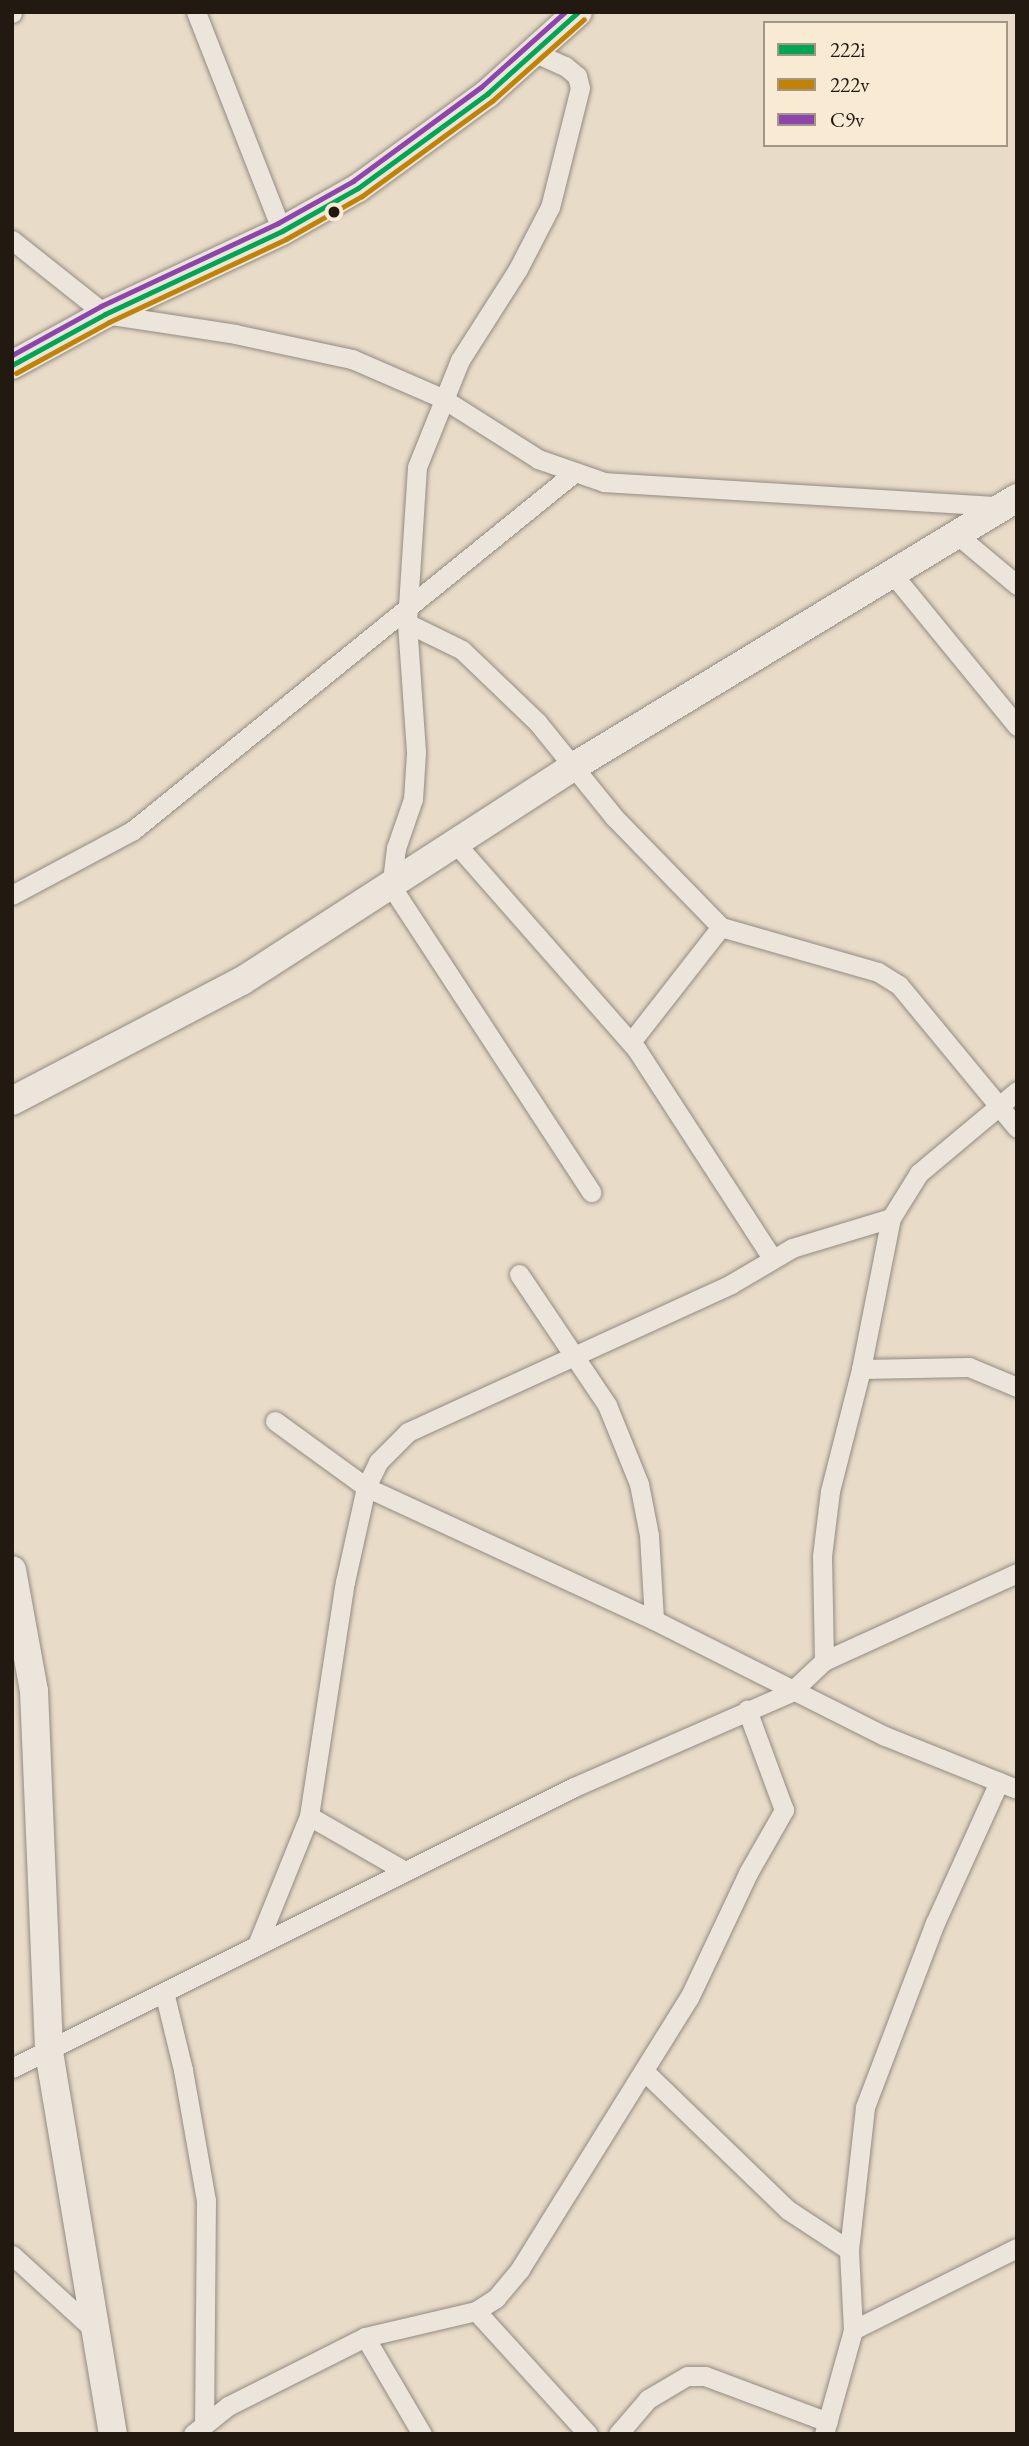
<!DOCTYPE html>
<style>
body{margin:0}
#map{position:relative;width:1029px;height:2446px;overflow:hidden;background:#e8dbc8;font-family:"EB Garamond",serif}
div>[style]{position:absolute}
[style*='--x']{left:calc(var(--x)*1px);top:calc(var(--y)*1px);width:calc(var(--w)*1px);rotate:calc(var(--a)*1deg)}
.roads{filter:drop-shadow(0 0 2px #938b80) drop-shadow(0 0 2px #938b80)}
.street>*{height:19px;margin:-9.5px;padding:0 9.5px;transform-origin:9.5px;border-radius:9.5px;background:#ebe5dc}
.secondary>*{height:28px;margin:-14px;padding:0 14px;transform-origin:14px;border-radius:14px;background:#ebe5dc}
.bus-1>*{height:5px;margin:-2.5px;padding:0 2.5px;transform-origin:2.5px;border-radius:2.5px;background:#00a651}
.bus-2>*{height:5px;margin:-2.5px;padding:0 2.5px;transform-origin:2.5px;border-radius:2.5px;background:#c28304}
.bus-3>*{height:5px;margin:-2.5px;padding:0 2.5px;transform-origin:2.5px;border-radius:2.5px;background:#8e44ad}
.dots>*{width:19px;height:19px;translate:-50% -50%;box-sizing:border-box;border:4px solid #f8ead3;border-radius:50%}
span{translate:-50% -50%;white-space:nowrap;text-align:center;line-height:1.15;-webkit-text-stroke:6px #f8ead3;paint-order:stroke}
.frame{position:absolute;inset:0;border:14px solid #221911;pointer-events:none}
.legend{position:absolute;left:763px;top:21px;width:245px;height:126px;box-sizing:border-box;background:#f8ead3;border:2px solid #a29685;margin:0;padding:9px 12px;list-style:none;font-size:21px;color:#221911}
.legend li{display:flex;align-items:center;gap:14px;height:35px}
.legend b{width:35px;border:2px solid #a29685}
</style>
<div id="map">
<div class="roads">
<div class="street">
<i style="--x:196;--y:12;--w:235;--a:68.6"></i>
<i style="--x:12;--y:13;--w:1;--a:-90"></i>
<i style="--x:533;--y:52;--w:35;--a:24"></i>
<i style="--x:565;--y:66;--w:16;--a:40"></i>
<i style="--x:577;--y:76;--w:12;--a:76"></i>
<i style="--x:580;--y:88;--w:123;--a:104.1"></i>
<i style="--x:550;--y:207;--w:70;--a:117.3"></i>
<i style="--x:518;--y:269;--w:108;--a:122.5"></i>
<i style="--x:460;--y:360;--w:115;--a:111.9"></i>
<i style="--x:417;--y:467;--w:156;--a:93.7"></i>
<i style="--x:407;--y:623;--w:130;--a:86"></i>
<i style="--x:416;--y:753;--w:46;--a:93.7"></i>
<i style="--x:413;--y:799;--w:52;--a:109.1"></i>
<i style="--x:396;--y:848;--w:38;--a:97"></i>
<i style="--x:391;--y:886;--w:366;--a:56.8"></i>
<i style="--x:12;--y:240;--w:119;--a:38.5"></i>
<i style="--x:105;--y:314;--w:132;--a:8.7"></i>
<i style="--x:235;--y:334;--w:120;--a:12.1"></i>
<i style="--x:352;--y:359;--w:98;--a:23.4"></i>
<i style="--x:442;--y:398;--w:114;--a:32.4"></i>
<i style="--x:538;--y:459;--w:70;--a:19.2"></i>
<i style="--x:604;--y:482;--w:398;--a:3.5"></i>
<i style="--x:955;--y:533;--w:81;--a:40"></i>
<i style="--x:891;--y:572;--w:199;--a:50.7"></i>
<i style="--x:407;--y:623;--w:61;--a:26.1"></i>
<i style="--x:462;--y:650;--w:105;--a:43.8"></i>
<i style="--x:538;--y:723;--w:121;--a:51"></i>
<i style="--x:614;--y:817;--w:153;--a:45.8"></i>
<i style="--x:721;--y:927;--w:163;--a:16"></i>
<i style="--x:878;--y:972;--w:25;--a:32"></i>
<i style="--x:899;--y:985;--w:185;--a:50.5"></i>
<i style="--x:457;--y:845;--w:273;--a:48.7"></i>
<i style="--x:637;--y:1050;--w:248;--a:57"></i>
<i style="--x:12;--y:895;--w:136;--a:-28.1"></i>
<i style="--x:132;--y:831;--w:570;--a:-39.02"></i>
<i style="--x:631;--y:1042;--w:146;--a:-52"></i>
<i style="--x:519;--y:1274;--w:158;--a:56.1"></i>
<i style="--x:607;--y:1405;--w:85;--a:67.9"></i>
<i style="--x:639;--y:1484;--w:52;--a:78.9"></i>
<i style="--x:649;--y:1535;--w:85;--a:86.6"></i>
<i style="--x:861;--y:1369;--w:108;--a:-1.1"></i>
<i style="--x:969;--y:1367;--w:52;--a:22.6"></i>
<i style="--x:275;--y:1421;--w:112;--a:36"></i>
<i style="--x:366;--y:1487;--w:317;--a:24.8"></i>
<i style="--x:654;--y:1620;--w:258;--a:26.7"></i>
<i style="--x:885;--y:1736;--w:142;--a:21.9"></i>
<i style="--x:824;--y:1661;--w:105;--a:-91.1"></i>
<i style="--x:822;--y:1556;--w:65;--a:-83"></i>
<i style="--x:830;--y:1491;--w:126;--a:-75.7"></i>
<i style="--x:861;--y:1369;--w:154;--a:-78.8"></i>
<i style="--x:891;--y:1218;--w:53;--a:-58.1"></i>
<i style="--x:919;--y:1173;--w:128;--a:-39.9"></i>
<i style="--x:309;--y:1816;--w:108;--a:29.9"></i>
<i style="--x:257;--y:1945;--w:139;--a:-68"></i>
<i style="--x:309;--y:1816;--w:237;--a:-81.3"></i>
<i style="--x:345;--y:1582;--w:97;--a:-77.5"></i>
<i style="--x:366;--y:1487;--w:28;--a:-64"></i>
<i style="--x:378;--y:1462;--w:42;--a:-45"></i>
<i style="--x:408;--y:1432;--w:355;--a:-24.6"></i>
<i style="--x:731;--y:1284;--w:71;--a:-30.5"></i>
<i style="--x:792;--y:1248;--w:103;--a:-16.9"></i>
<i style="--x:165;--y:1996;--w:76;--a:76.3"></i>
<i style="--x:183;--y:2070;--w:133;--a:80"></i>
<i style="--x:206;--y:2201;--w:222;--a:90.5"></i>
<i style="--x:12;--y:2068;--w:628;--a:-26.57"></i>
<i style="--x:574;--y:1787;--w:237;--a:-23.6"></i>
<i style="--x:791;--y:1692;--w:45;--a:-43.2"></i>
<i style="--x:824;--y:1661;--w:212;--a:-24.5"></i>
<i style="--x:644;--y:2071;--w:200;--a:44"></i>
<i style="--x:788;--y:2210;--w:73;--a:33.3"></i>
<i style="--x:12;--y:2255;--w:110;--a:42.4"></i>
<i style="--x:476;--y:2311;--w:166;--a:47.7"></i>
<i style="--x:853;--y:2330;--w:183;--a:-26.6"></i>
<i style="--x:365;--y:2337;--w:113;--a:59.6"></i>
<i style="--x:193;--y:2434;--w:45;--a:-38.7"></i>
<i style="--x:228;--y:2406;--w:153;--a:-26.7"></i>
<i style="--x:365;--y:2337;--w:114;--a:-13.2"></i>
<i style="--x:476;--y:2311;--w:24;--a:-33"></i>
<i style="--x:496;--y:2298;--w:38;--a:-50"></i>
<i style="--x:520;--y:2269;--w:319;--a:-58.1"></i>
<i style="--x:689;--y:1998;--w:138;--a:-64.7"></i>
<i style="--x:748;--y:1873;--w:73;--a:-60.3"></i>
<i style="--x:784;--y:1810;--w:107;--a:-110.3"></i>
<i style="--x:618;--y:2434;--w:46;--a:-49.4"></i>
<i style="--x:648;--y:2399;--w:45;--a:-30.5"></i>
<i style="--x:687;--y:2376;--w:18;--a:0"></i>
<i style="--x:705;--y:2376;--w:131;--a:20.5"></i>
<i style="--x:824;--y:2434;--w:108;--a:-74.4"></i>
<i style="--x:853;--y:2330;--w:80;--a:-92.9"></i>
<i style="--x:849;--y:2250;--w:144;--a:-83.6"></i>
<i style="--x:865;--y:2107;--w:197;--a:-69.2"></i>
<i style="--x:935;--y:1923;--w:155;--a:-65.6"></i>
</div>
<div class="secondary">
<i style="--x:12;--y:365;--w:106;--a:-28.7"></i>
<i style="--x:105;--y:314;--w:195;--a:-25.1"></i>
<i style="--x:282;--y:231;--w:87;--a:-29.5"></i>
<i style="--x:358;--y:188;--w:160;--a:-36.1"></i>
<i style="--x:487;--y:94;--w:122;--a:-42"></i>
<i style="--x:12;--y:1101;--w:259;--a:-27.6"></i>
<i style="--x:242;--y:981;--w:394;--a:-32.9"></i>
<i style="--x:573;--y:767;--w:519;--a:-31.21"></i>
<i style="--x:12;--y:1570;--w:123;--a:79.7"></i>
<i style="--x:34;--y:1691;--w:361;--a:87.6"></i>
<i style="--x:49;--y:2052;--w:387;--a:80.5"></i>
</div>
</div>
<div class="bus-1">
<i style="--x:12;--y:365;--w:106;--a:-28.7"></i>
<i style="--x:105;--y:314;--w:195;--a:-25.1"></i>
<i style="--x:282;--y:231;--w:87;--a:-29.5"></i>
<i style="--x:358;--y:188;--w:160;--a:-36.1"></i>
<i style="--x:487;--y:94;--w:122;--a:-42"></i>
</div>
<div class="bus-2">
<i style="--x:16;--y:373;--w:106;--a:-28.7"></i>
<i style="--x:109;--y:322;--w:195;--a:-25.1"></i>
<i style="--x:286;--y:239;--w:87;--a:-29.5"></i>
<i style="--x:362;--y:196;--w:161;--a:-36.2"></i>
<i style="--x:492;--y:101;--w:123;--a:-41.7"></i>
</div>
<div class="bus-3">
<i style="--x:12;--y:355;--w:102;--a:-28.8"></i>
<i style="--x:101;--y:306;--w:195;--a:-25.1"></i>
<i style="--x:278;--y:223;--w:86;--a:-29.2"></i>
<i style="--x:353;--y:181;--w:159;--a:-36.3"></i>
<i style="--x:481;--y:87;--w:113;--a:-41.8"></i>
</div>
<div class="dots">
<i style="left:334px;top:212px;background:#221911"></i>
</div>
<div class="frame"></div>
<ul class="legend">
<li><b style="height:9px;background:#00a651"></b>222i</li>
<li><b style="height:9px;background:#c28304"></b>222v</li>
<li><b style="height:9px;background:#8e44ad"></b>C9v</li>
</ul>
</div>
